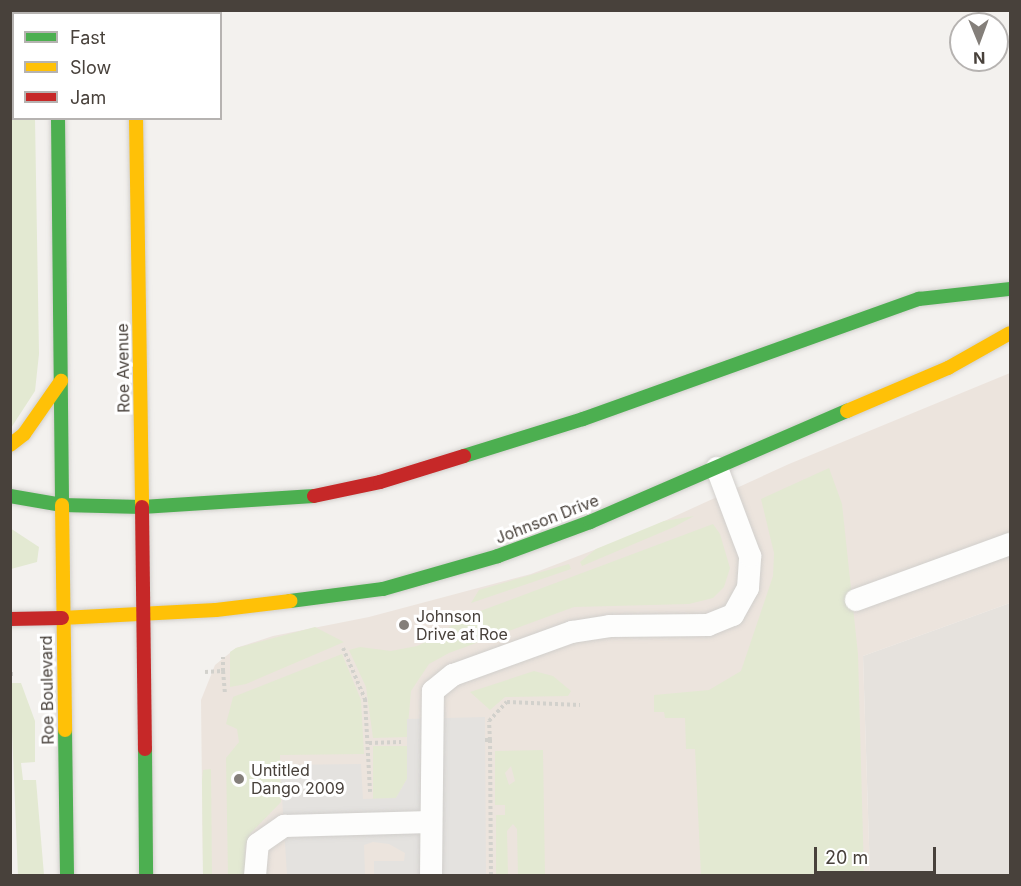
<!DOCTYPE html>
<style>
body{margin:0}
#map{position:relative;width:1021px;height:886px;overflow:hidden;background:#f3f1ee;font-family:Inter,sans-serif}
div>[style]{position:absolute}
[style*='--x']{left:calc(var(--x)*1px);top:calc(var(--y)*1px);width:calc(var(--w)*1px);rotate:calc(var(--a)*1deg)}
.residential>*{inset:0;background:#e6e2dd}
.commercial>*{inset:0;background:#ece4dd}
.green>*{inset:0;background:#e3e9d2}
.parking>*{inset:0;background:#e4e2df}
.path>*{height:4px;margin-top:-2px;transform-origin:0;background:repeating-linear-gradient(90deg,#d2d1cc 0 3px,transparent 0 6px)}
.roads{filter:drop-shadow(0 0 2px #d1cfcc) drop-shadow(0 0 2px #d1cfcc)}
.lane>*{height:22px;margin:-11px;padding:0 11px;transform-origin:11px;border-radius:11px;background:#fdfdfc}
.fast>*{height:14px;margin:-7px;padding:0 7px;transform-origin:7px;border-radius:7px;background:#4caf50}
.slow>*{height:14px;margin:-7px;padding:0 7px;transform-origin:7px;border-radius:7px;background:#ffc107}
.jam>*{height:14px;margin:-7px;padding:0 7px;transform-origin:7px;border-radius:7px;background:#c62828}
.dots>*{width:16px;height:16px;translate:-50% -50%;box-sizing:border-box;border:3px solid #fff;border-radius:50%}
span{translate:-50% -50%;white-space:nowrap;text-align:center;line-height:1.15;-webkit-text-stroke:6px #fff;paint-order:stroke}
.street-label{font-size:16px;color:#48413b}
.poi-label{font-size:16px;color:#48413b}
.left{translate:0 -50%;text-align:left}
.frame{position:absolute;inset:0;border:12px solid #48413b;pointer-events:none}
.legend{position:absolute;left:12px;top:12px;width:210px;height:108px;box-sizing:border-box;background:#fff;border:2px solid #b6b3b1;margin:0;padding:8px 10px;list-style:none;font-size:18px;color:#48413b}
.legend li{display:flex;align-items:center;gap:12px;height:30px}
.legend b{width:30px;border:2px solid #b6b3b1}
.north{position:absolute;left:949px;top:12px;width:60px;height:60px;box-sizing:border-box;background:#fff;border:2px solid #b6b3b1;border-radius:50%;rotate:179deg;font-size:16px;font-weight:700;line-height:24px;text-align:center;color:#48413b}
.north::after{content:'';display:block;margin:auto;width:21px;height:27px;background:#847f7a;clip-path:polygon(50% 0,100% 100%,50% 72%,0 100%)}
.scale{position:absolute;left:814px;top:847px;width:122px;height:27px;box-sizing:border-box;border:3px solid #48413b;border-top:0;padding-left:8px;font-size:18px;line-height:21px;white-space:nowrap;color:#48413b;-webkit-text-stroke:4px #fff;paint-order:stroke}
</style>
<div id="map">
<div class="residential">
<i style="clip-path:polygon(1010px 603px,1010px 875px,870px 875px,863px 656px)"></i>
</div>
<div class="commercial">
<i style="clip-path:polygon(1010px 373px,1010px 603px,863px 656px,870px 875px,203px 876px,201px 700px,215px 665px,236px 648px,273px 636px,369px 617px,531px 574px,636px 534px,789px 464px)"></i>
</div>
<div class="green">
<i style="clip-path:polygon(27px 10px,29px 13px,14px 14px,14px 118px,35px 119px,39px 354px,35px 391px,11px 428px,10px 11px)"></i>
<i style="clip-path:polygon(829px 468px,842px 504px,858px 654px,864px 875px,701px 875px,695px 749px,686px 749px,685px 718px,665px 718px,664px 712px,654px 712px,654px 695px,709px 690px,741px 671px,773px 576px,774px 553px,761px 499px)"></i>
<i style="clip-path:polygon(694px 516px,674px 527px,582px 566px,580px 562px,596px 549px,664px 521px)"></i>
<i style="clip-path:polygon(713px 524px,720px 534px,730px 568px,724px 587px,713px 598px,689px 604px,574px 607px,449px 653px,429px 664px,411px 691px,407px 737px,373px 738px,366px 687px,349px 650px,360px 647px,391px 651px,417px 646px,440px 635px,459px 619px)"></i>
<i style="clip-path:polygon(10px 528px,39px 547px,37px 562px,11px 569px)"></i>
<i style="clip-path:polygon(569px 564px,571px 569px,471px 603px,479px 590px)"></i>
<i style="clip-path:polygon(315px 627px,344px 642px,246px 684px,230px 687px,230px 652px,236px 648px)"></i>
<i style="clip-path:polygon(342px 654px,361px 700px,364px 754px,280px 755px,281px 802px,250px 834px,245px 847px,245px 875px,228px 875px,226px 758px,239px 742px,237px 729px,226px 724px,233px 697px)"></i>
<i style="clip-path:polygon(534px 671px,553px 676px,571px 691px,568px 696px,505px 697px,490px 710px,470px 692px)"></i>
<i style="clip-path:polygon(10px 683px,21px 683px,35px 721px,35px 762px,21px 763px,23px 780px,36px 780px,44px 875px,18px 875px)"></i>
<i style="clip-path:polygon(373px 746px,407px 746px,407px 779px,396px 798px,373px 799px)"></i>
<i style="clip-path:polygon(evenodd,543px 750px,545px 875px,518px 875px,517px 829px,513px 824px,507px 831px,508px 875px,496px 875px,496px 815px,505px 815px,505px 805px,495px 805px,495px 751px,543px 750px,511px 766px,515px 781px,509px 785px,505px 773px,511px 766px)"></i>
<i style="clip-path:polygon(211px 769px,212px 875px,203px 875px,202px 781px,203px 770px)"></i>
</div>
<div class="parking">
<i style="clip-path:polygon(485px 717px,486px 875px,374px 875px,374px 861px,404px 861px,405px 853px,389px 844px,373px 842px,364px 845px,365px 875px,287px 875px,280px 765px,361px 764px,363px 799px,396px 798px,407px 779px,407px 719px)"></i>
</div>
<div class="path">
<i style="--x:343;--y:648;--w:56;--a:66.7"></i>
<i style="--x:365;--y:699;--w:93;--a:86.9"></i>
<i style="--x:223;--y:671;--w:23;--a:85"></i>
<i style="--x:205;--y:672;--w:18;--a:-3"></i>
<i style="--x:223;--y:671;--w:14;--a:-90"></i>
<i style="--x:10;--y:674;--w:3;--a:0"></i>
<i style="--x:485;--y:740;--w:5;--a:0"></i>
<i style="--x:490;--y:740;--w:136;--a:89.6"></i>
<i style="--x:490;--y:740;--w:19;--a:-93"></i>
<i style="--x:489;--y:721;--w:26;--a:-47"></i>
<i style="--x:507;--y:702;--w:73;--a:2.4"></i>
<i style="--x:369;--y:743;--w:32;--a:-2"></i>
</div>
<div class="roads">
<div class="lane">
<i style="--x:856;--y:600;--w:164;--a:-20"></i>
<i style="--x:255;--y:876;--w:32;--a:-85"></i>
<i style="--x:258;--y:844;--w:32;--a:-35"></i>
<i style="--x:284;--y:826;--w:147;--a:-1.6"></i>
<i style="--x:431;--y:876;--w:185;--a:-89.4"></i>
<i style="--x:433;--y:691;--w:26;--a:-39"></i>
<i style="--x:453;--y:675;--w:127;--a:-19.9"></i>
<i style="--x:572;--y:632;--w:38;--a:-9"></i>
<i style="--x:610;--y:626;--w:98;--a:-0.6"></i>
<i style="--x:708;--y:625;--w:27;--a:-22"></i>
<i style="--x:733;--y:615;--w:31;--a:-61"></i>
<i style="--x:748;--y:588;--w:32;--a:-86"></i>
<i style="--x:750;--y:556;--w:94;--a:-110.6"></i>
</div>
<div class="fast">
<i style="--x:57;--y:10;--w:4;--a:90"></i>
<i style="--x:134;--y:10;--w:4;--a:90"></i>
<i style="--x:58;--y:118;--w:387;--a:89.4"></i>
<i style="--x:62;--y:505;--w:80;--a:1.4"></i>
<i style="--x:142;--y:507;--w:172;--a:-3.7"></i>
<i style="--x:464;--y:456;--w:125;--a:-17.3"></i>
<i style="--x:583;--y:419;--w:357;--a:-19.7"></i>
<i style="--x:919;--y:299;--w:92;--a:-6.3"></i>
<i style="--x:10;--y:496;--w:53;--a:9.8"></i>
<i style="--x:290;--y:601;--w:94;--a:-7.4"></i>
<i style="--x:383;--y:589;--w:120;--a:-16"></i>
<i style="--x:498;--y:556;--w:98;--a:-20.3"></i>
<i style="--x:590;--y:522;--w:280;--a:-23.4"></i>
<i style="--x:65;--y:730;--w:146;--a:89.2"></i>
<i style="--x:145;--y:749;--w:127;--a:89.5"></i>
</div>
<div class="slow">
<i style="--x:136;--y:118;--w:389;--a:89.1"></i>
<i style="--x:847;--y:411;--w:110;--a:-23.1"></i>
<i style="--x:948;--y:368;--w:71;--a:-29.4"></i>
<i style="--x:10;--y:445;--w:18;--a:-38"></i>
<i style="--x:24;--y:434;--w:65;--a:-55.1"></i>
<i style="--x:62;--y:505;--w:225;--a:89.2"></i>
<i style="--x:62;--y:618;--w:154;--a:-3"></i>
<i style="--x:216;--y:610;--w:75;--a:-6.9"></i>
</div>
<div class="jam">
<i style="--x:314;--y:496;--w:67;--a:-12"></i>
<i style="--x:380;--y:482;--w:88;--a:-17.2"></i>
<i style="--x:142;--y:507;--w:242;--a:89.3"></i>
<i style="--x:10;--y:619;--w:52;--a:-1.1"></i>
</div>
</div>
<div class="dots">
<i style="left:404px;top:625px;background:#847f7a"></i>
<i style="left:239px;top:779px;background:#847f7a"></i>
</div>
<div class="street-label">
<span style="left:123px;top:368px;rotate:-91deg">Roe Avenue</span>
<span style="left:547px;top:519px;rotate:-21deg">Johnson Drive</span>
<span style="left:47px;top:690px;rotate:-91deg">Roe Boulevard</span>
</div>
<div class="poi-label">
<span class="left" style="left:416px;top:625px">Johnson<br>Drive at Roe</span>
<span class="left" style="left:251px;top:779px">Untitled<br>Dango 2009</span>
</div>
<div class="frame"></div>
<ul class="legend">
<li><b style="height:8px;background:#4caf50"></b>Fast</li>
<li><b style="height:8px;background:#ffc107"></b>Slow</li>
<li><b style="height:8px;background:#c62828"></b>Jam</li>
</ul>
<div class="north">N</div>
<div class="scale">20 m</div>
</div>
